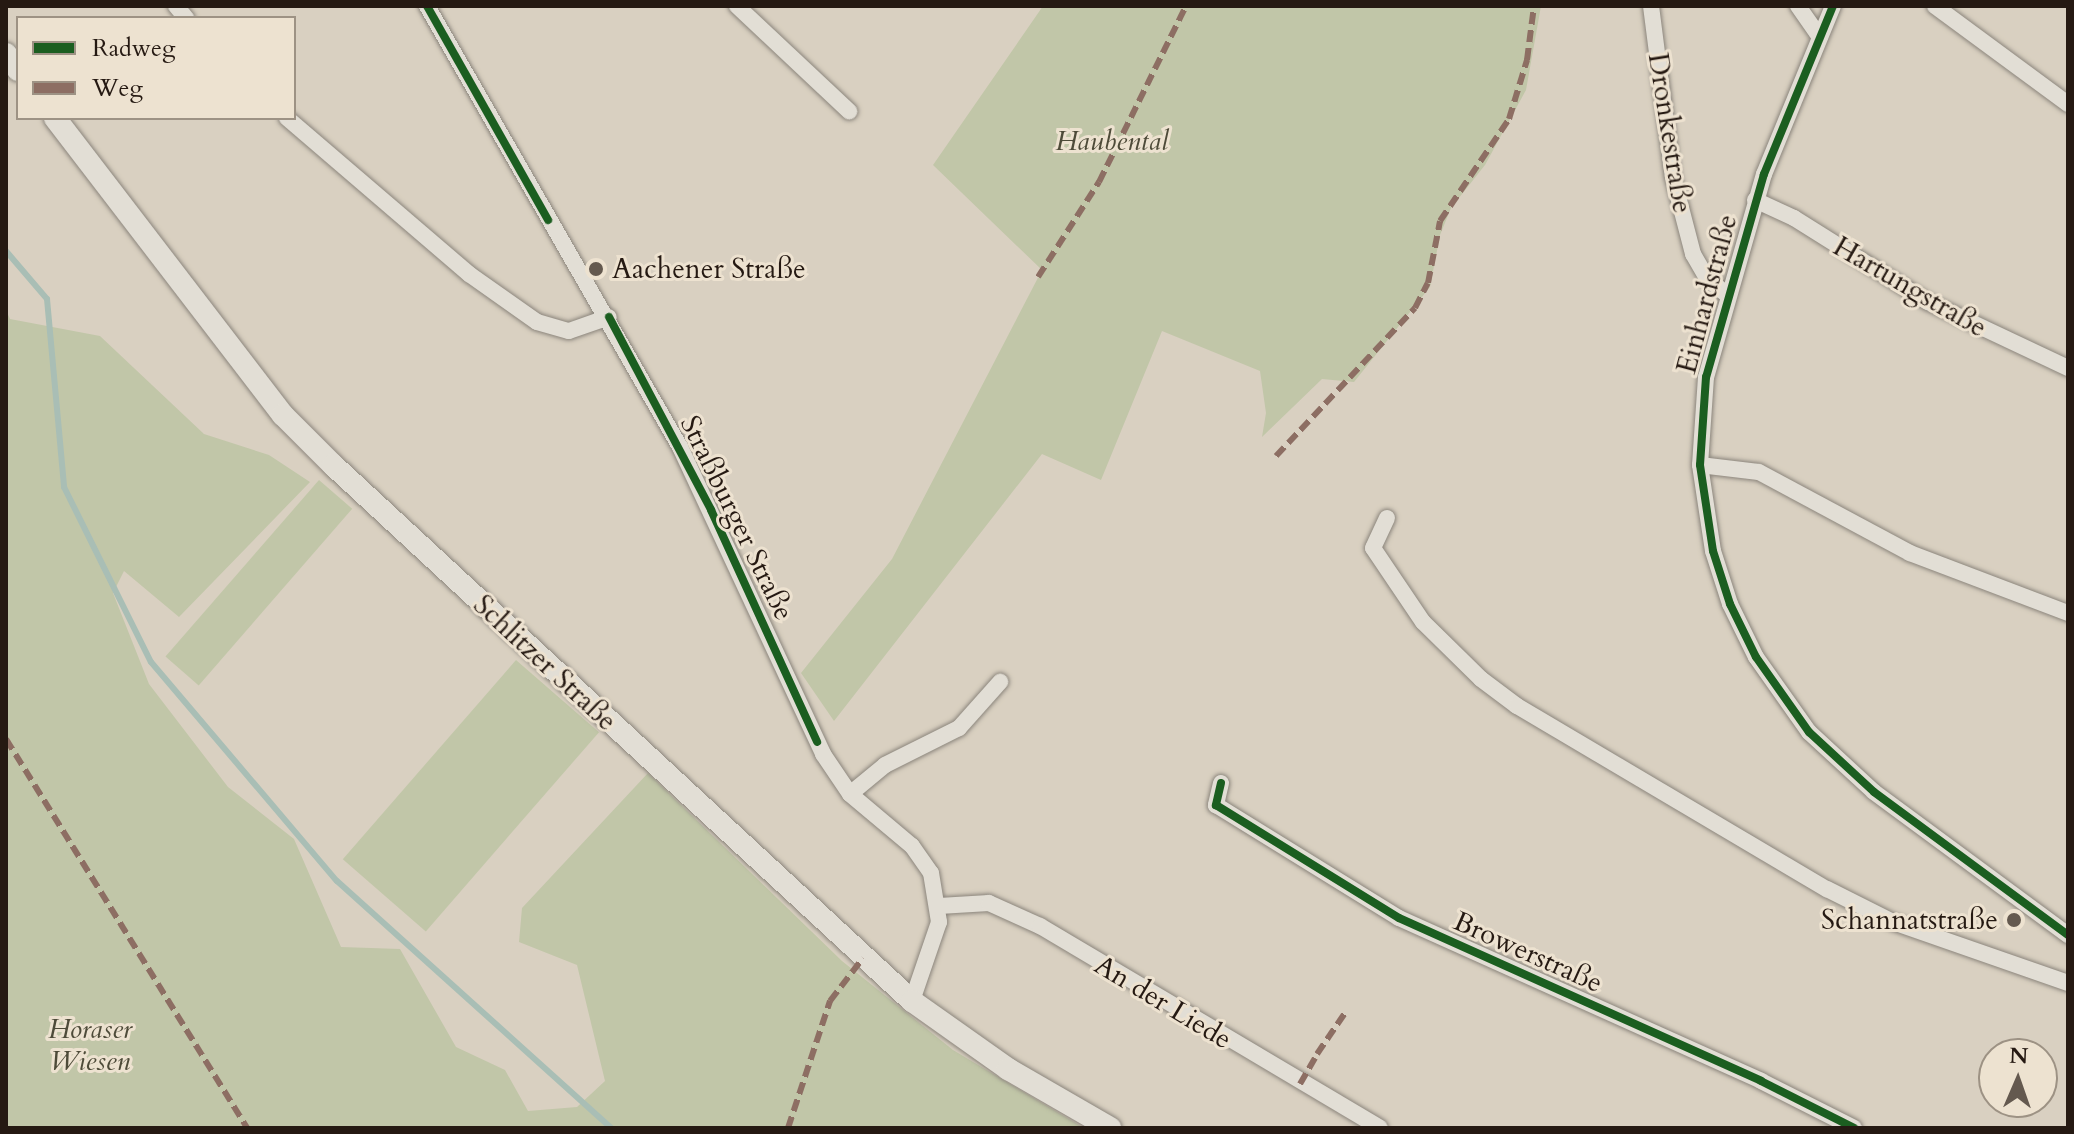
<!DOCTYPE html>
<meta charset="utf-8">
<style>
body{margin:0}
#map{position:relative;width:2074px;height:1134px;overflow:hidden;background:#d9d0c1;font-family:Cardo,serif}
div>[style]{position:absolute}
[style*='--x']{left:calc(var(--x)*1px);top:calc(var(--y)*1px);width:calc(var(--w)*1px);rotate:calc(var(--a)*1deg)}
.green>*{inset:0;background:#c1c6a8;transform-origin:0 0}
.stream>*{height:6px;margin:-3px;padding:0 3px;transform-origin:3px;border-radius:3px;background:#a9beb5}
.roads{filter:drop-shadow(0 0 2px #8b857c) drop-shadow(0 0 2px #8b857c)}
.street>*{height:16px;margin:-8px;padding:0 8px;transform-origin:8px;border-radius:8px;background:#e2ded5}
.secondary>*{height:22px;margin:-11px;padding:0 11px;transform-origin:11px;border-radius:11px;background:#e2ded5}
.quiet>*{height:6px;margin-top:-3px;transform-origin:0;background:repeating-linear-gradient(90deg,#8d6e63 0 12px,transparent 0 18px)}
.cycleway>*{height:8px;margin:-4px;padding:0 4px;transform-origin:4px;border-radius:4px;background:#1b5e20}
.dots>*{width:22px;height:22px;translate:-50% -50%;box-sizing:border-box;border:4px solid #ede2d0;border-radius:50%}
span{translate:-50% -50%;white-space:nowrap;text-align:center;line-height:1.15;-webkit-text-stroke:6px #ede2d0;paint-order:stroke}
.street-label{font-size:28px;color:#251912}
.park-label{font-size:28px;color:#4e4b39;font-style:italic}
.poi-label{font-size:28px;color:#251912}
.left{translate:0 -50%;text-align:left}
.right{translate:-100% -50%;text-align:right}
.frame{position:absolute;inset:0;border:8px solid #251912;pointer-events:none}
.legend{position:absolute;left:16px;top:16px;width:280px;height:104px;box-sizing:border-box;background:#ede2d0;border:2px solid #9d9284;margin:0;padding:10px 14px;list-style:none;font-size:24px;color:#251912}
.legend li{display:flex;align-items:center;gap:16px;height:40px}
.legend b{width:40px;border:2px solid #9d9284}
.north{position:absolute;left:1978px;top:1038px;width:80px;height:80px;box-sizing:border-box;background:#ede2d0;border:2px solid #9d9284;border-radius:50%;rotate:2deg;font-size:22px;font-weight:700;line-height:32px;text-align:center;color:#251912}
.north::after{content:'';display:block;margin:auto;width:28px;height:36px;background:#64594f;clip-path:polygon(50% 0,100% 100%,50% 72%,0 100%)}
</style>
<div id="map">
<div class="green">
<i style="clip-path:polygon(1043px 6px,1541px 6px,1526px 90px,1485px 165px,1451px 208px,1440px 235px,1430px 287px,1354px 382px,1322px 379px,1262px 437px,1266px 413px,1260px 371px,1162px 331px,1101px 480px,1042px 454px,834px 721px,801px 673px,892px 559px,1042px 270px,933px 165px)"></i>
<i style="clip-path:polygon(6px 310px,10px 319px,100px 336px,204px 434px,269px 455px,310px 482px,179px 617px,124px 571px,113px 593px,149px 684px,228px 787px,294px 839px,341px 947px,400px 949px,456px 1047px,505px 1070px,528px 1111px,577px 1107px,605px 1081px,577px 965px,519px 942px,522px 908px,648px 773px,842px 961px,953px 1050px,1084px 1128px,6px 1128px)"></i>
<i style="left:319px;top:480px;width:44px;height:234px;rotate:41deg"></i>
<i style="left:516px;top:660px;width:110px;height:264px;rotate:41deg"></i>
</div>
<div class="stream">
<i style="--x:6;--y:251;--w:63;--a:49.5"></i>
<i style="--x:47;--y:299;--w:189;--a:84.8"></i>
<i style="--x:64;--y:487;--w:195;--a:63.6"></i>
<i style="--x:151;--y:662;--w:287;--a:49.7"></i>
<i style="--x:337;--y:881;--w:369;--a:42"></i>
</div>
<div class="roads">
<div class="street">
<i style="--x:176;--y:6;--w:16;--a:50"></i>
<i style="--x:427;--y:6;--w:508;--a:60.16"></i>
<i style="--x:680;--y:447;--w:339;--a:65"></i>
<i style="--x:823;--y:754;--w:48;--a:56"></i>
<i style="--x:850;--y:794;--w:81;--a:40"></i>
<i style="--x:912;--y:846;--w:33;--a:55"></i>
<i style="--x:931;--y:873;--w:50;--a:80.7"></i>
<i style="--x:939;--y:922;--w:83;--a:108.9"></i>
<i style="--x:737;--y:6;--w:154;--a:43.2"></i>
<i style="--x:1651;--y:6;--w:172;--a:82.7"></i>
<i style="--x:1673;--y:177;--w:80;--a:75.4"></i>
<i style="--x:1693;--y:254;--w:28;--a:60"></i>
<i style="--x:1707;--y:278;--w:25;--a:40"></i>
<i style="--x:1798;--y:6;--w:38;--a:55"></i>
<i style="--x:1833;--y:6;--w:182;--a:112.3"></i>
<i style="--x:1764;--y:174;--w:211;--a:105.9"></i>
<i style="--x:1706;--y:377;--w:88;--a:93.9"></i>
<i style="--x:1700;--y:465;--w:87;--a:81.4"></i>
<i style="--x:1713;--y:551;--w:56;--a:72.2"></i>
<i style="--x:1730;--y:604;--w:59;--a:63.9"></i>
<i style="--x:1756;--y:657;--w:92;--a:54.8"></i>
<i style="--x:1809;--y:732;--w:88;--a:42.7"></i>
<i style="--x:1874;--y:792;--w:241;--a:36.4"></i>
<i style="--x:1935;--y:6;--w:165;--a:36.4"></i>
<i style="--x:287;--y:118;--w:240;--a:40.6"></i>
<i style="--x:469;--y:274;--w:83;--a:35.2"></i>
<i style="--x:537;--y:322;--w:33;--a:16"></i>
<i style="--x:569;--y:331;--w:42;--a:-19.3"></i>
<i style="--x:1755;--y:200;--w:43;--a:24.8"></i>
<i style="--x:1794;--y:218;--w:158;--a:32.1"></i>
<i style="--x:1928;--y:302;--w:155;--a:25.2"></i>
<i style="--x:1700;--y:465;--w:59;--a:6.8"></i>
<i style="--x:1759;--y:472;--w:171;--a:28.2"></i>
<i style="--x:1910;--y:553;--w:169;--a:20.8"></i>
<i style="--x:1387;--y:518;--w:33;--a:115"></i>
<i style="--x:1373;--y:548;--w:89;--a:56"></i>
<i style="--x:1423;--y:622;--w:81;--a:44.5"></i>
<i style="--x:1481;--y:679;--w:45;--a:36.9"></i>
<i style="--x:1517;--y:706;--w:360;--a:30.6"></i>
<i style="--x:1827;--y:889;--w:74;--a:26.6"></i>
<i style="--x:1893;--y:922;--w:185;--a:19.2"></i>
<i style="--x:1221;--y:783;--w:23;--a:103"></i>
<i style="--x:1216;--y:805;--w:215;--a:31.7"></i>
<i style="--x:1399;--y:918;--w:397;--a:24.2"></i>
<i style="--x:1761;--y:1081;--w:104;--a:26.8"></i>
<i style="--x:850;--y:794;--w:45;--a:-39.6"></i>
<i style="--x:885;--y:765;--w:83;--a:-26.6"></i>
<i style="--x:959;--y:728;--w:62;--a:-48.3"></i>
<i style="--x:939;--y:906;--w:50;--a:-3.4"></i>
<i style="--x:989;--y:903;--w:56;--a:24.3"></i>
<i style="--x:1040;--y:926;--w:395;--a:30.7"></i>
</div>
<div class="secondary">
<i style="--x:6;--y:54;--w:20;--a:53"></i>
<i style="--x:55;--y:118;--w:374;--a:52.5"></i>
<i style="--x:283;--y:415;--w:71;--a:45"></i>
<i style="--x:333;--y:465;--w:789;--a:42.79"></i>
<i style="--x:912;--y:1001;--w:118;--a:35.3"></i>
<i style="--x:1008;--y:1069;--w:118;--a:30"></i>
</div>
</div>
<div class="quiet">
<i style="--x:1038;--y:277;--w:113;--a:-57.3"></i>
<i style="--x:1099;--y:182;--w:196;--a:-63.7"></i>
<i style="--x:1276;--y:456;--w:203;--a:-46.8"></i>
<i style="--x:1415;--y:308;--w:28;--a:-63"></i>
<i style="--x:1428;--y:283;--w:63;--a:-79"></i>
<i style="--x:1440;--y:221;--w:123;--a:-55.9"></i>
<i style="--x:1509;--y:119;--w:62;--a:-73"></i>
<i style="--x:1527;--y:60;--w:54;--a:-82.6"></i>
<i style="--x:6;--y:739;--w:458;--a:58.2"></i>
<i style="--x:1317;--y:1054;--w:53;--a:-55.7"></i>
<i style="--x:1300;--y:1084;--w:30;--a:-60"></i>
<i style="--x:788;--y:1128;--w:134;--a:-71.7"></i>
<i style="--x:830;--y:1001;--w:54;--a:-52.5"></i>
</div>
<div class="cycleway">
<i style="--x:427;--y:6;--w:246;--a:60.5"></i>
<i style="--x:1833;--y:6;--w:182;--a:112.3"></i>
<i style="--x:1764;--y:174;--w:211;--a:105.9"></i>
<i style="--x:1706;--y:377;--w:88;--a:93.9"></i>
<i style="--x:1700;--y:465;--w:87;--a:81.4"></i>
<i style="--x:1713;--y:551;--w:56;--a:72.2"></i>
<i style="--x:1730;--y:604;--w:59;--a:63.9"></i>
<i style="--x:1756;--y:657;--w:92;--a:54.8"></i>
<i style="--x:1809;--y:732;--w:88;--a:42.7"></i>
<i style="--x:1874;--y:792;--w:241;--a:36.4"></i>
<i style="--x:609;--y:317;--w:218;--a:62.1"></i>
<i style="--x:711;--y:510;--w:255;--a:65.4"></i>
<i style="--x:1221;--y:783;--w:23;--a:103"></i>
<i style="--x:1216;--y:805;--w:215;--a:31.7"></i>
<i style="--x:1399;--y:918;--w:397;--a:24.2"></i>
<i style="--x:1761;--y:1081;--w:104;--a:26.8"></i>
</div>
<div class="dots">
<i style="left:596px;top:269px;background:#64594f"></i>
<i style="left:2014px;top:920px;background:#64594f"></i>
</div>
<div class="street-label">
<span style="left:1670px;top:133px;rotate:81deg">Dronkestraße</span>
<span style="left:1910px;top:287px;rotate:30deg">Hartungstraße</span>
<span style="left:1707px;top:294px;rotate:-75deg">Einhardstraße</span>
<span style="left:737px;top:518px;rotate:64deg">Straßburger Straße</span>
<span style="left:545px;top:663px;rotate:43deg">Schlitzer Straße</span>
<span style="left:1528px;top:952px;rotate:24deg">Browerstraße</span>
<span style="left:1163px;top:1002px;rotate:31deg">An der Liede</span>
</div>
<div class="park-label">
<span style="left:1112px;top:141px">Haubental</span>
<span style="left:90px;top:1045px">Horaser<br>Wiesen</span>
</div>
<div class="poi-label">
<span class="left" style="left:612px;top:269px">Aachener Straße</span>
<span class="right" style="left:1998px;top:920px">Schannatstraße</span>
</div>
<div class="frame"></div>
<ul class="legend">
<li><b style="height:10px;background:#1b5e20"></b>Radweg</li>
<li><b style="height:10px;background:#8d6e63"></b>Weg</li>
</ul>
<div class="north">N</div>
</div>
